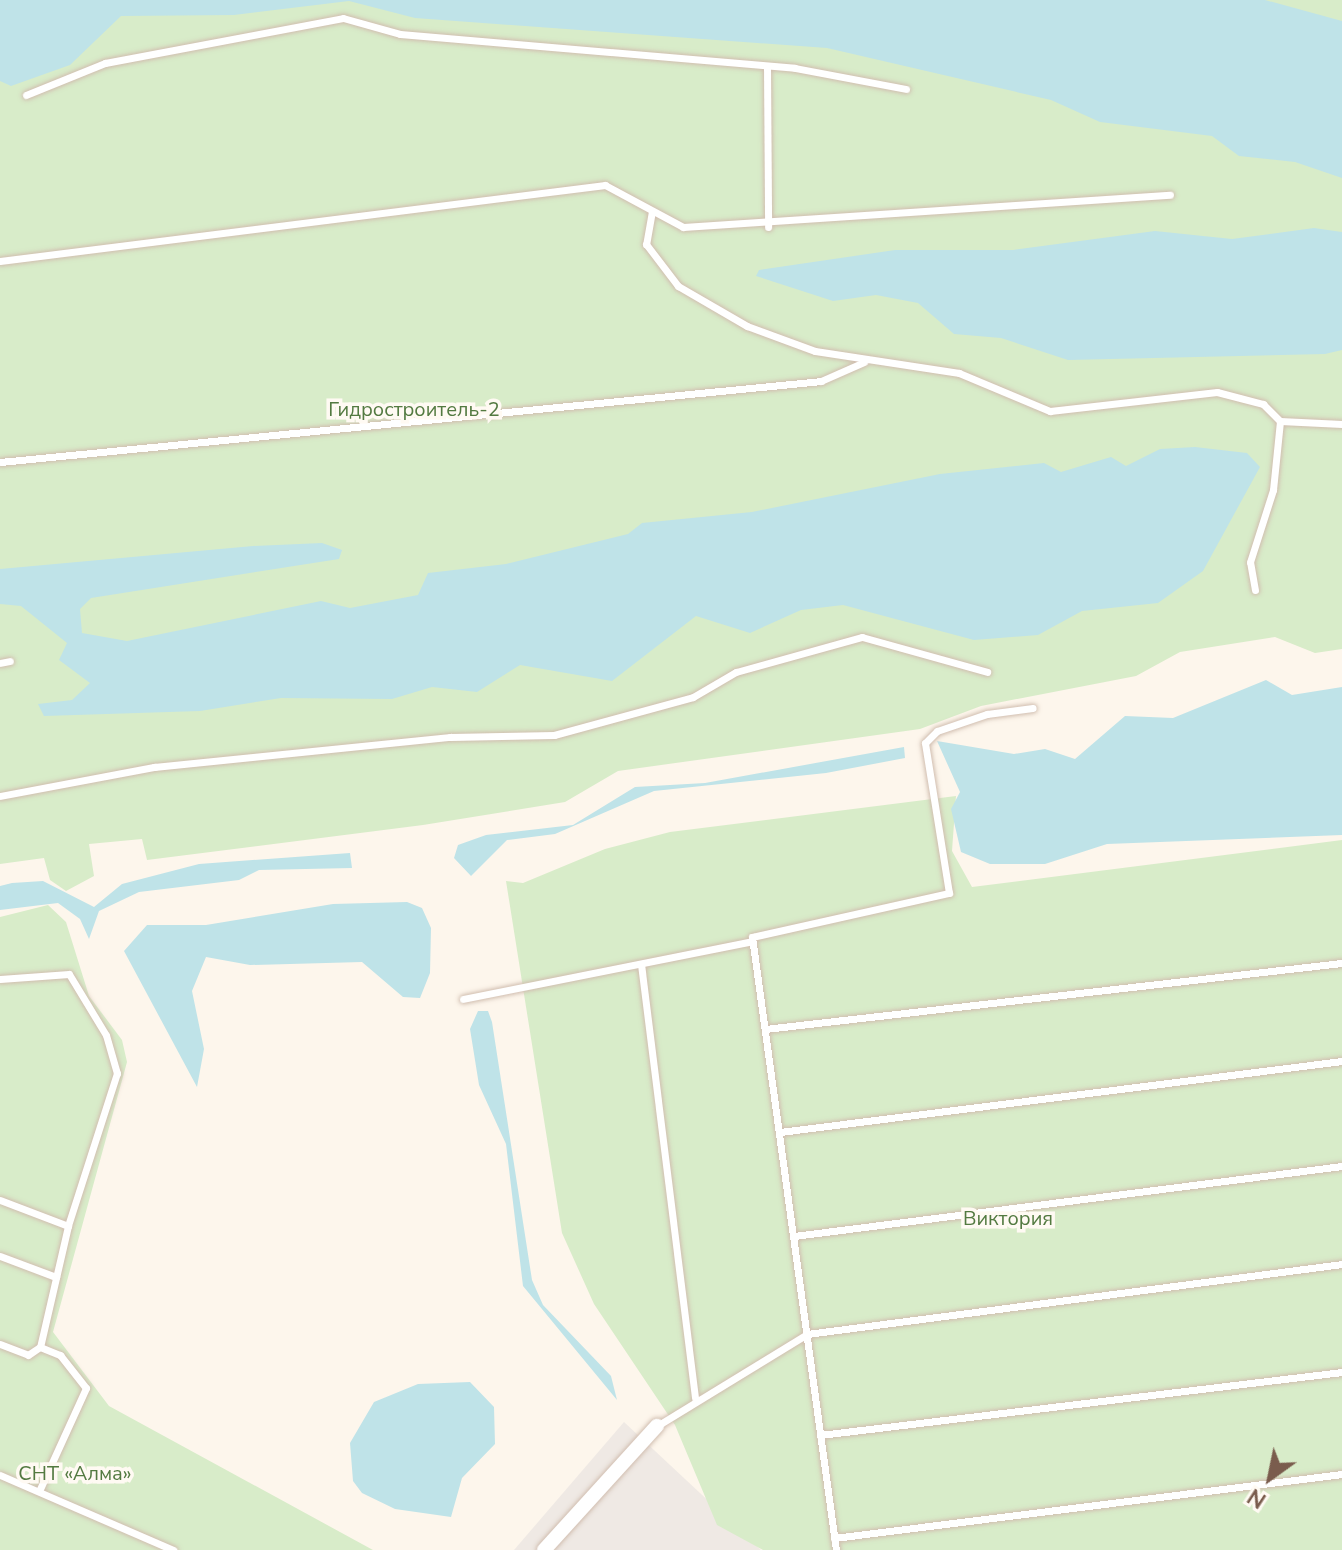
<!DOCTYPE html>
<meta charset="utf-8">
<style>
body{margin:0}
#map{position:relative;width:1342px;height:1550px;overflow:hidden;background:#fdf6ec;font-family:"Nunito Sans",sans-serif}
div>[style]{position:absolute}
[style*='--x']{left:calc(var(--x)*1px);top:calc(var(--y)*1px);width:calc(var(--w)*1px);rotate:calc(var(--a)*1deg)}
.industrial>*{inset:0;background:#efe9e4}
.green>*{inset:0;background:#d8ecc9}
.water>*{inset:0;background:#bfe3e8}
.roads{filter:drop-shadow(0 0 2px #d1beb0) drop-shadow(0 0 2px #d1beb0)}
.lane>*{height:7px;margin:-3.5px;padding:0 3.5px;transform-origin:3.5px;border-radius:3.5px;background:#fff}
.street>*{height:14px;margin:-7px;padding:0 7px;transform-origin:7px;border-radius:7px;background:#fff}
span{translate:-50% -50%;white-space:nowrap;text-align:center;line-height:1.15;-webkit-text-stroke:7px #fffaf3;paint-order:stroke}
.park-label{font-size:20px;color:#537a41}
.north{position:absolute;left:1230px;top:1438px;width:80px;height:80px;-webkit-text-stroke:6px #fffaf3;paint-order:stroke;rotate:213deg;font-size:22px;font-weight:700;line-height:32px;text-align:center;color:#7a5c4d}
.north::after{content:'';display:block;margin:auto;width:28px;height:36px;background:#7a5c4d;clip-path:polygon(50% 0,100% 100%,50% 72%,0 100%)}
</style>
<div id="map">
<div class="industrial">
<i style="clip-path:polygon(624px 1422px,761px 1550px,514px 1550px)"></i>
</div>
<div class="green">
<i style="clip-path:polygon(0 0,1342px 0,1342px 649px,1315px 653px,1275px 637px,1180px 652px,1136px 676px,981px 706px,920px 729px,618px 771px,565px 802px,423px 825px,147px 860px,142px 839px,89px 844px,94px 876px,66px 891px,50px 880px,44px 858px,0 864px)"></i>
<i style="clip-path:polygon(956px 796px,952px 851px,972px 887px,1342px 840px,1342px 1550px,763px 1550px,717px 1525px,675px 1425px,594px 1304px,562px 1233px,506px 881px,523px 883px,605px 849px,670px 832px)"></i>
<i style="clip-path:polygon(48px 905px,66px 922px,89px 996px,122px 1040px,127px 1062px,53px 1332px,109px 1406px,373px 1550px,0 1550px,0 917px)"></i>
</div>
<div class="water">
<i style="clip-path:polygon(0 0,1265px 0,1342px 21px,1342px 178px,1295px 162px,1239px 156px,1212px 136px,1100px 122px,1051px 100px,827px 48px,415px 18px,349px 1px,234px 15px,121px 16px,70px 65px,11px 86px,0 81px)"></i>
<i style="clip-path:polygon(1314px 228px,1342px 232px,1342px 350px,1325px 354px,1068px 360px,1001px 338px,954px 334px,918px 303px,876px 295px,833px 301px,756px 276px,759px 270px,895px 250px,1013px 250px,1155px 231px,1232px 239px)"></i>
<i style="clip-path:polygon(1195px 447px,1247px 453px,1260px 467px,1203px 571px,1158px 603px,1082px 611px,1038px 635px,974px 640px,843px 605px,801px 610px,750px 633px,696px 616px,612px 681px,520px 665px,477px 692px,432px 687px,392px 699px,281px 698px,200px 711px,44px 716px,38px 704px,72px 700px,90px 683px,59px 660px,67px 643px,21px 606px,0 604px,0 569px,253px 546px,322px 543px,342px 550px,339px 559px,91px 598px,80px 609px,82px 633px,127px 641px,321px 601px,350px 608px,418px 595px,428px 573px,506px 564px,628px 534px,642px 523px,752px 512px,940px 474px,1044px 463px,1061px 472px,1111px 457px,1126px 466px,1160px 449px)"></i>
<i style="clip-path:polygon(1266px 680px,1292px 695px,1342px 687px,1342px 835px,1107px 844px,1045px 864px,990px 864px,961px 852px,951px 809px,960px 792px,937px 741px,1014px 754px,1045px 749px,1075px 759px,1125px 716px,1173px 718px)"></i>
<i style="clip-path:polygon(904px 747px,905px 758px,826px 773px,654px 791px,555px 834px,507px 840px,471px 876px,454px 858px,458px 845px,486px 835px,573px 825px,635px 787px,705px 783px)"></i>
<i style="clip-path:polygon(350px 853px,352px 868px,259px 870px,239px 880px,139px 892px,99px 911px,89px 939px,80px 919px,58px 903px,0 910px,0 886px,12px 883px,43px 881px,94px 907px,122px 884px,199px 864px)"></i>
<i style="clip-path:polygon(407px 902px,422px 908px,431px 928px,430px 973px,420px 998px,403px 997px,362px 962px,250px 965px,206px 957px,192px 991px,204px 1049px,197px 1087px,124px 951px,147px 925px,206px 925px,333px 904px)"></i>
<i style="clip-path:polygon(478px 1011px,488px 1011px,492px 1022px,532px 1280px,543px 1305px,611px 1376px,617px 1400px,523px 1286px,506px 1144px,479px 1085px,470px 1029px)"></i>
<i style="clip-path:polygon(470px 1382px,494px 1407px,495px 1444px,462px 1478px,451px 1517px,395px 1509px,362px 1493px,353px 1481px,350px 1443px,374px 1402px,418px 1384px)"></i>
</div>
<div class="roads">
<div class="lane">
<i style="--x:767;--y:66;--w:161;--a:89.6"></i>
<i style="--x:26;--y:95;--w:85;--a:-22.1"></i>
<i style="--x:105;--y:63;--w:242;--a:-10.7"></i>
<i style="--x:343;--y:18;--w:59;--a:15.7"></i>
<i style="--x:400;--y:34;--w:396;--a:4.9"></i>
<i style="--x:795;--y:68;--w:113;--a:10.7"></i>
<i style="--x:652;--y:211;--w:34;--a:100"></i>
<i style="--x:646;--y:244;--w:53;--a:52.7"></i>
<i style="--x:678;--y:286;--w:80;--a:30.1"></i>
<i style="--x:747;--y:326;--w:72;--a:20.2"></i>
<i style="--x:815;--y:351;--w:146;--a:8.7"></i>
<i style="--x:959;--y:373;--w:99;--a:22.7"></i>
<i style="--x:1050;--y:411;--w:168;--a:-6.5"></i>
<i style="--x:1217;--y:392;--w:48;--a:14.6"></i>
<i style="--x:1263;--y:404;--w:24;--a:45"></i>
<i style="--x:1280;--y:421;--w:62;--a:2.8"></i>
<i style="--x:0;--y:261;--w:610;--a:-7.16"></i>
<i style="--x:605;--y:185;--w:89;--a:28.3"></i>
<i style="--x:683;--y:227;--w:488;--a:-3.8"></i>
<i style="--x:0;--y:462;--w:825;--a:-5.63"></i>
<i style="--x:821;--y:381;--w:47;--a:-23.8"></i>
<i style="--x:1255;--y:590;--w:28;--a:-100"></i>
<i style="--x:1250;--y:562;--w:76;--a:-72.3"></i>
<i style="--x:1273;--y:490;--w:69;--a:-84.2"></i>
<i style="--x:0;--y:663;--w:10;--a:-11"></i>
<i style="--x:0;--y:796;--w:157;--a:-10.7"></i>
<i style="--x:154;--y:767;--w:298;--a:-5.8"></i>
<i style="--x:450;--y:737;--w:104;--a:-1.1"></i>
<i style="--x:554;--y:735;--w:144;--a:-15.3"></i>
<i style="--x:693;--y:697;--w:50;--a:-30.2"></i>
<i style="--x:736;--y:672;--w:131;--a:-15.5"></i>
<i style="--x:862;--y:637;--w:130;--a:15.6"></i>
<i style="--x:641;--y:964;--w:437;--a:82.9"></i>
<i style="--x:0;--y:979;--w:69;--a:-4.1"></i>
<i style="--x:69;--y:974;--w:71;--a:58.8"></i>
<i style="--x:106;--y:1035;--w:40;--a:74"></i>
<i style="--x:117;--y:1073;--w:161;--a:107.8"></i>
<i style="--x:68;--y:1226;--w:124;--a:103"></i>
<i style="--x:40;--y:1347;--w:22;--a:22"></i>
<i style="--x:60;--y:1355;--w:42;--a:51.8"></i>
<i style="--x:86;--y:1388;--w:111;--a:114.5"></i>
<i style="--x:463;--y:999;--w:295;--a:-11.3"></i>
<i style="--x:765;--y:1029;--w:581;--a:-6.53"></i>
<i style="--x:780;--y:1132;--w:566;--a:-7.2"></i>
<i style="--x:0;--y:1200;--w:73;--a:20.9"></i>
<i style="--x:794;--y:1236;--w:552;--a:-7.28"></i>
<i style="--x:0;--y:1256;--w:60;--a:20.6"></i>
<i style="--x:0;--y:1344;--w:30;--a:21"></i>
<i style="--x:28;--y:1355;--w:14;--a:-34"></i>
<i style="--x:657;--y:1426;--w:176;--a:-31.5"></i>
<i style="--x:807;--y:1334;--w:540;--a:-7.45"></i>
<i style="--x:820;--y:1435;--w:526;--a:-6.88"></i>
<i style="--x:0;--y:1475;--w:189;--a:23.4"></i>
<i style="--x:834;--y:1538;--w:512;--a:-7.18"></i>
<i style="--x:836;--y:1550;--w:619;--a:-97.8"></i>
<i style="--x:752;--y:937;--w:202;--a:-12.6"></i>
<i style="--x:949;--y:893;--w:152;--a:-99.1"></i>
<i style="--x:925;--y:743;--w:17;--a:-45"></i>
<i style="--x:937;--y:731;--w:53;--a:-18.8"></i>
<i style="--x:987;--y:714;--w:46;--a:-7.4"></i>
</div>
<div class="street">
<i style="--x:544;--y:1550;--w:168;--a:-47.7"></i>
</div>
</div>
<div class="park-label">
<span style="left:414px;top:409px">Гидростроитель-2</span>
<span style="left:1008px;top:1218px">Виктория</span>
<span style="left:75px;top:1473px">СНТ «Алма»</span>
</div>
<div class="north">N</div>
</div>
